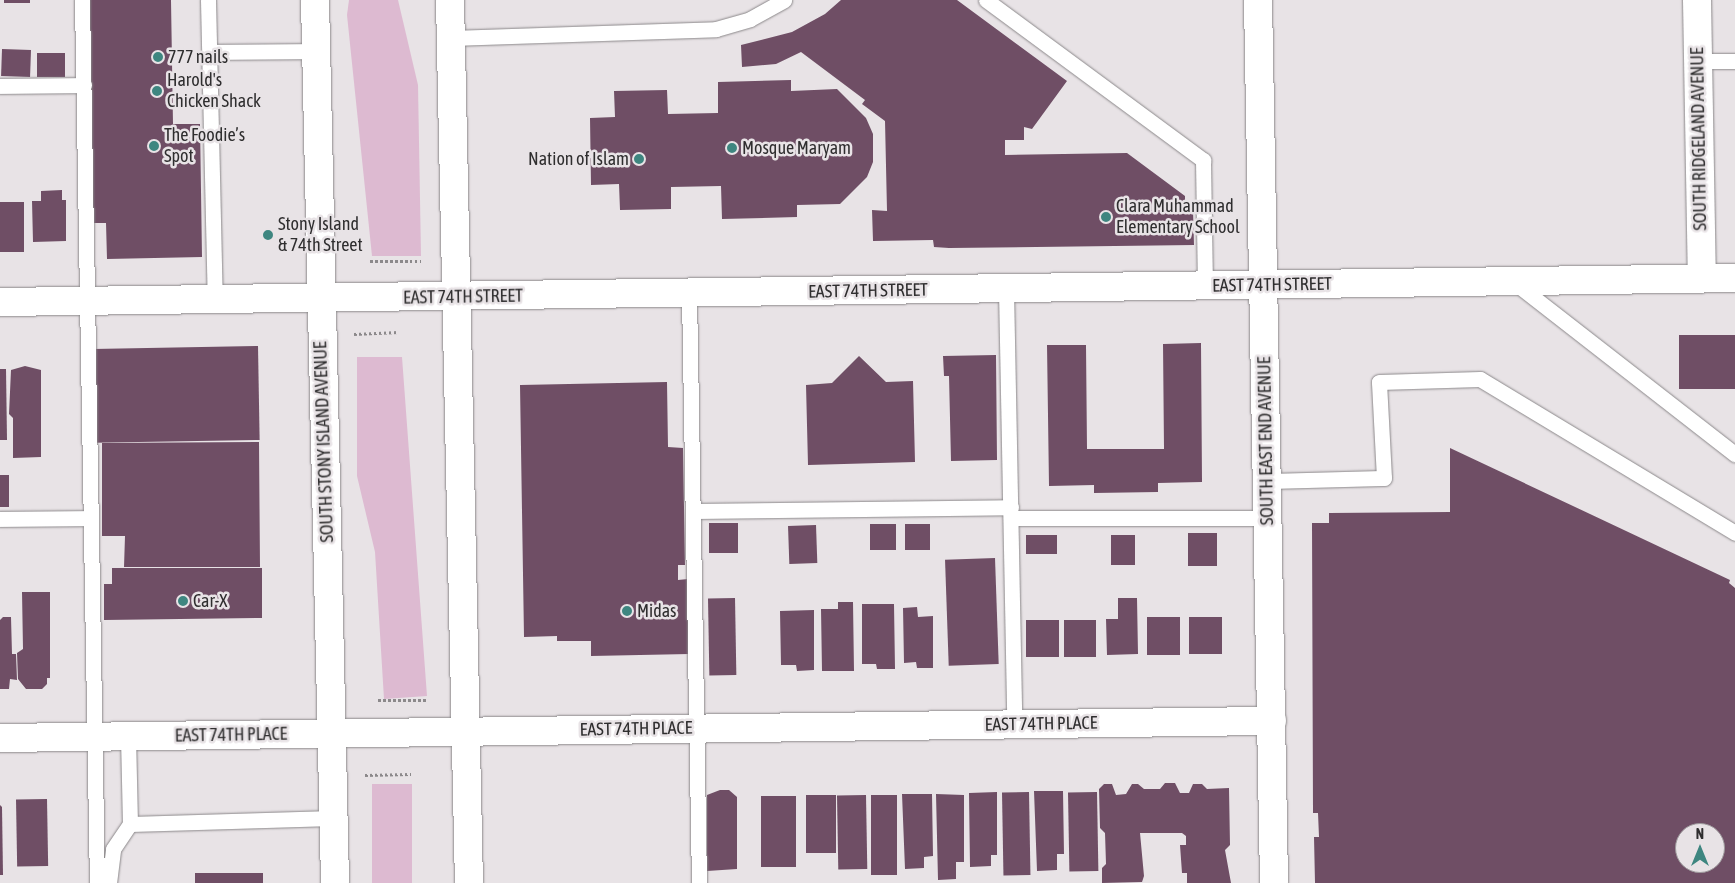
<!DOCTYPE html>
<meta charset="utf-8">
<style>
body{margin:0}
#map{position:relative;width:1735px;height:883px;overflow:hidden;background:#e8e3e6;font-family:"Asap Condensed",sans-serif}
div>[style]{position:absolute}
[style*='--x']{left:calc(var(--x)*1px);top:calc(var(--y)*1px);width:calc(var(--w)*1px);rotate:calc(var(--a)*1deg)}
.green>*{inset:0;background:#ddbad1;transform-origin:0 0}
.building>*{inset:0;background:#6f4e65;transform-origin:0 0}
.path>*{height:3px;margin-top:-1.5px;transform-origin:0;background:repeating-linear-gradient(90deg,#8c898b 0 2.5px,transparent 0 5px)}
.roads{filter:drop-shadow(0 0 1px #8b888a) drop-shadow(0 0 1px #8b888a)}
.service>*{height:15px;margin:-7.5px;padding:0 7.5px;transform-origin:7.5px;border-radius:7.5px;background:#fff}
.minor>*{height:28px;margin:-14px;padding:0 14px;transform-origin:14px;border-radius:14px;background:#fff}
.trunk>*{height:28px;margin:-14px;padding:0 14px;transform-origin:14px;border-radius:14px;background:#fff}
.dots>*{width:14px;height:14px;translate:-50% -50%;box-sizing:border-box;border:2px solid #e8e3e6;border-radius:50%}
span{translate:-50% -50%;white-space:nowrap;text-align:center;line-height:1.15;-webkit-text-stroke:5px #e8e3e6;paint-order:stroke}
.poi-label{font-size:18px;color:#2f2e2f}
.left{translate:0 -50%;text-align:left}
.right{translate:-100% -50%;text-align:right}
.street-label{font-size:18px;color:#2f2e2f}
.north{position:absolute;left:1675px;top:823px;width:50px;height:50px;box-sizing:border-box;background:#e8e3e6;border:1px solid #9e9b9d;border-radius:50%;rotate:0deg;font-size:14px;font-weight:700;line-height:20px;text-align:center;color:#2f2e2f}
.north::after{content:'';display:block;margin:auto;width:18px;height:22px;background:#3e8680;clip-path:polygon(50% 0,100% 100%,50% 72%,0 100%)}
</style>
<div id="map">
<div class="green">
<i style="clip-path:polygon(349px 0,398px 0,418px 85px,421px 256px,372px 256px,347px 15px)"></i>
<i style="clip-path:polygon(357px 357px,402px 357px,427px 696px,384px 699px,375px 552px,357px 476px)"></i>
<i style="left:372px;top:784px;width:40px;height:99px"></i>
</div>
<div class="building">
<i style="left:4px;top:0;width:26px;height:3px"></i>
<i style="clip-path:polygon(89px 0,171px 0,173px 124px,200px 124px,202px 257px,107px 259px,106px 223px,93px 223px)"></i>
<i style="clip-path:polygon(841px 0,957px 0,1067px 81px,1032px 129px,1024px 127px,1024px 140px,1005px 140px,1005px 155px,1127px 153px,1185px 196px,1185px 210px,1193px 210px,1194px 245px,949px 248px,934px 247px,933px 240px,873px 241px,872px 210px,887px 211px,885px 121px,862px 104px,865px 100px,801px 52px,776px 64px,742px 67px,741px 45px,792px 32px,825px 14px)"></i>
<i style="left:31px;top:50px;width:27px;height:29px;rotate:92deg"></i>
<i style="left:37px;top:53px;width:28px;height:24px"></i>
<i style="clip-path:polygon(791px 80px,791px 91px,837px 89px,866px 118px,873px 134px,873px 162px,867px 177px,840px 204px,797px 205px,797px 217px,722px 219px,721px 186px,671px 187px,671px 209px,620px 210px,619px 184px,591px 185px,590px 118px,615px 117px,614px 91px,667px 90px,668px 114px,718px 113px,718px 82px)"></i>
<i style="clip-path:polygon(62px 190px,62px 200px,66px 200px,66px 241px,33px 242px,32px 201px,41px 201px,41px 191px)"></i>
<i style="left:0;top:202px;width:24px;height:50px"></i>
<i style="left:1735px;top:335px;width:54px;height:56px;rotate:90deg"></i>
<i style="clip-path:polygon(1201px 343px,1202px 482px,1158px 483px,1158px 492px,1094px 493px,1094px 485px,1049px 486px,1047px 345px,1086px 345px,1087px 449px,1164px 449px,1163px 344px)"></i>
<i style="left:258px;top:346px;width:94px;height:165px;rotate:89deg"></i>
<i style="clip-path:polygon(996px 355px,997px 460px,951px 461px,949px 376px,944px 376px,943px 356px)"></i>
<i style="clip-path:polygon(859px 356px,886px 382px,913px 381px,915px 462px,808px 465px,806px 385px,832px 383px)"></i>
<i style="clip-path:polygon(25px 366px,41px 370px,41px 457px,13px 458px,13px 418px,9px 414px,11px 370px)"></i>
<i style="clip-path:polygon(0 369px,6px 369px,7px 440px,0 440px)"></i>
<i style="clip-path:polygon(667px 382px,668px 447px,683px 448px,685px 565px,678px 565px,678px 580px,688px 579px,689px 654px,591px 656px,591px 641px,557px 641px,557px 636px,524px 637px,520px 385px)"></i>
<i style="clip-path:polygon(259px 442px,260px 567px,124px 567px,125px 536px,102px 536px,102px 443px)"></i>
<i style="clip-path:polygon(evenodd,1450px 448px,1730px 580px,1729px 583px,1735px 588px,1735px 883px,1315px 883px,1314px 837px,1319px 837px,1318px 813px,1313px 813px,1312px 523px,1329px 523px,1329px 513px,1450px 512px,1450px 448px,1685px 833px,1715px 833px,1715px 863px,1685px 863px,1685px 833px)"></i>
<i style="left:0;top:475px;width:9px;height:32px"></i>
<i style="left:709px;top:523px;width:29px;height:30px"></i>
<i style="left:896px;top:524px;width:26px;height:26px;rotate:90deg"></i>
<i style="left:905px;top:524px;width:25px;height:26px"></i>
<i style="left:816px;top:525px;width:38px;height:28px;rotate:88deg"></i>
<i style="left:1188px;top:533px;width:29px;height:33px"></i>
<i style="left:1057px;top:535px;width:19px;height:31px;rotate:90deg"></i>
<i style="left:1111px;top:535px;width:24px;height:30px"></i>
<i style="left:995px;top:558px;width:106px;height:50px;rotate:88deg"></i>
<i style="clip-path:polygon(112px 568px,262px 568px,262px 618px,104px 620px,104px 584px,112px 584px)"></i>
<i style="clip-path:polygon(22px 592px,50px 592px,50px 678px,47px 678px,47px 684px,42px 689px,26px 689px,18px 679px,17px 653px,23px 649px)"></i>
<i style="left:735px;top:598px;width:77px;height:27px;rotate:89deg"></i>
<i style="clip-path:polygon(1118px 598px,1137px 598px,1138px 654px,1107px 655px,1106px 619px,1118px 619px)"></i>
<i style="clip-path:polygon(838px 602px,853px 602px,854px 671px,822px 671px,821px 609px,838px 609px)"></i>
<i style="clip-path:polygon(862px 604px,894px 604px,895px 669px,877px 669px,876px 664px,862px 664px)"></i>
<i style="clip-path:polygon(917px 607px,918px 617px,933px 616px,933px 668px,917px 668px,916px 662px,904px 663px,903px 608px)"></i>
<i style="clip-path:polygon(814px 610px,814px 670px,797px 671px,796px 665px,781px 665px,780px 611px)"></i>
<i style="clip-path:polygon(3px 617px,11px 617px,12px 654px,16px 654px,17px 680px,10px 679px,9px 689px,0 689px,0 620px)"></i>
<i style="left:1147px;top:617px;width:33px;height:38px"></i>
<i style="left:1189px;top:617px;width:33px;height:37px"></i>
<i style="left:1026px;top:620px;width:33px;height:37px"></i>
<i style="left:1064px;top:620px;width:32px;height:37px"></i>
<i style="clip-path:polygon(1165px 783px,1175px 783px,1180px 793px,1189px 793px,1193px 784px,1202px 784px,1207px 789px,1229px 788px,1230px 845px,1225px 850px,1231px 883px,1187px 883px,1187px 873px,1182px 873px,1180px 845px,1186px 845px,1186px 836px,1182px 833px,1140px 833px,1144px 876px,1142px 882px,1102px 883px,1102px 868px,1106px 864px,1105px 833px,1100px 828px,1099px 789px,1104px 784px,1112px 784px,1116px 795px,1126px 794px,1132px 784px,1138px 784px,1144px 789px,1160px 789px)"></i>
<i style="clip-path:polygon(720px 790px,729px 790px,737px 797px,737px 869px,707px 871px,707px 795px)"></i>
<i style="clip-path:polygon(1034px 791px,1063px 791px,1064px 854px,1057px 854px,1057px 870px,1037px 871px)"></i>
<i style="clip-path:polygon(997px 792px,997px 855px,991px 855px,991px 866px,970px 867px,969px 793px)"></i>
<i style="left:1029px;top:792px;width:83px;height:27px;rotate:89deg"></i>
<i style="left:1097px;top:792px;width:79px;height:29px;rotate:89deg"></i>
<i style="clip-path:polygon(902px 794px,932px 794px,933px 856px,924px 857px,924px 868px,905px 869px)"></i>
<i style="clip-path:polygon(936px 794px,964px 795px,964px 862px,956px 862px,956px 879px,938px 880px)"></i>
<i style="left:806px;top:795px;width:30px;height:58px"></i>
<i style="left:866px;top:795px;width:74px;height:29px;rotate:89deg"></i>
<i style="left:871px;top:795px;width:26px;height:80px"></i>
<i style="left:761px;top:796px;width:35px;height:71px"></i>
<i style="left:47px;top:799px;width:67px;height:31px;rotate:89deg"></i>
<i style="clip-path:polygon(0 805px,2px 807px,3px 875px,0 875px)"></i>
<i style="left:263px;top:873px;width:10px;height:68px;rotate:90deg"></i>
</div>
<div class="path">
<i style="--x:370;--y:261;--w:51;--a:0"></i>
<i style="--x:354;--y:334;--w:45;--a:-2.5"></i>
<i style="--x:378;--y:700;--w:48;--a:0"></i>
<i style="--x:365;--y:775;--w:46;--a:-1.2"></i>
</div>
<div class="roads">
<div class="service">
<i style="--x:82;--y:0;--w:883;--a:89.03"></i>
<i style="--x:208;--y:0;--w:300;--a:88.7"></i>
<i style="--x:986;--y:0;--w:270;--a:36.4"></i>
<i style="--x:1203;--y:160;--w:126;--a:89.1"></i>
<i style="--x:451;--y:38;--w:265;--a:-1.9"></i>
<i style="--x:716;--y:29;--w:35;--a:-16"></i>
<i style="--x:750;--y:19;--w:39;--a:-29"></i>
<i style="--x:210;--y:52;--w:106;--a:-0.5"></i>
<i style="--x:1698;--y:61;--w:37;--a:0"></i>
<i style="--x:0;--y:86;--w:84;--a:-0.7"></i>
<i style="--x:1515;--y:283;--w:279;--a:37.9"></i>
<i style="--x:1006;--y:289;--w:435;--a:88.9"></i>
<i style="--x:689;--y:293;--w:590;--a:89.03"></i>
<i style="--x:1267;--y:481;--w:117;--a:-1.5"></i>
<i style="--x:1384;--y:478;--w:96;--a:-93"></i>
<i style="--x:1379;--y:382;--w:101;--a:-1.7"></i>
<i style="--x:1480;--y:379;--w:298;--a:31.1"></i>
<i style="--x:694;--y:511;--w:317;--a:-0.7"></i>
<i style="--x:1011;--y:518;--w:257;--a:0"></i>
<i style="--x:0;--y:519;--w:91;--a:-0.6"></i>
<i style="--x:128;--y:736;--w:88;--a:88.7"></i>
<i style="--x:130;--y:824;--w:203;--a:-1.7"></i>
<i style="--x:109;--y:883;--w:34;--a:-83"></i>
<i style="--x:113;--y:849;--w:30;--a:-56"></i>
</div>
<div class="minor">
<i style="--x:1258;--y:0;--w:883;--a:88.96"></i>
<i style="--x:1697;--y:0;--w:278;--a:89"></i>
<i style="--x:0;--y:302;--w:1735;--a:-0.79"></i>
<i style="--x:0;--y:738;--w:1272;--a:-0.77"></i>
</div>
<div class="trunk">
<i style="--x:315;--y:0;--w:883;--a:88.7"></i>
<i style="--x:450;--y:0;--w:883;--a:88.77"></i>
</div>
</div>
<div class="dots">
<i style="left:158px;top:57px;background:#3e8680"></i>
<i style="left:157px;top:91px;background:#3e8680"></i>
<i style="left:154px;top:146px;background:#3e8680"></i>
<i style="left:732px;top:148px;background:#3e8680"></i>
<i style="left:639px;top:159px;background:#3e8680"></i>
<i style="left:1106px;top:217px;background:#3e8680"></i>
<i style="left:268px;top:235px;background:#3e8680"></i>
<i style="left:183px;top:601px;background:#3e8680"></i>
<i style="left:627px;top:611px;background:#3e8680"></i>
</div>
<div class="poi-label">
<span class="left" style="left:168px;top:57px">777 nails</span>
<span class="left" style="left:167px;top:91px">Harold's<br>Chicken Shack</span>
<span class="left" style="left:164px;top:146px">The Foodie’s<br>Spot</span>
<span class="left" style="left:742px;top:148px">Mosque Maryam</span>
<span class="right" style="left:629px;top:159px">Nation of Islam</span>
<span class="left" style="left:1116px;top:217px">Clara Muhammad<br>Elementary School</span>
<span class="left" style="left:278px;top:235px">Stony Island<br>&amp; 74th Street</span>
<span class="left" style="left:193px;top:601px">Car-X</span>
<span class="left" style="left:637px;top:611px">Midas</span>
</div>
<div class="street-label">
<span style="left:1699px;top:139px;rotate:-91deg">SOUTH RIDGELAND AVENUE</span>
<span style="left:1272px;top:285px;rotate:-1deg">EAST 74TH STREET</span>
<span style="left:868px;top:291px;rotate:-1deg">EAST 74TH STREET</span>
<span style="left:463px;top:297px;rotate:-1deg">EAST 74TH STREET</span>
<span style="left:1266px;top:441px;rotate:-91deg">SOUTH EAST END AVENUE</span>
<span style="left:324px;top:442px;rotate:-92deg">SOUTH STONY ISLAND AVENUE</span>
<span style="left:1041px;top:724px;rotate:-1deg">EAST 74TH PLACE</span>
<span style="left:636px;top:729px;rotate:-1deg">EAST 74TH PLACE</span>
<span style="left:231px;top:735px;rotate:-1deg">EAST 74TH PLACE</span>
</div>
<div class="north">N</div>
</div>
